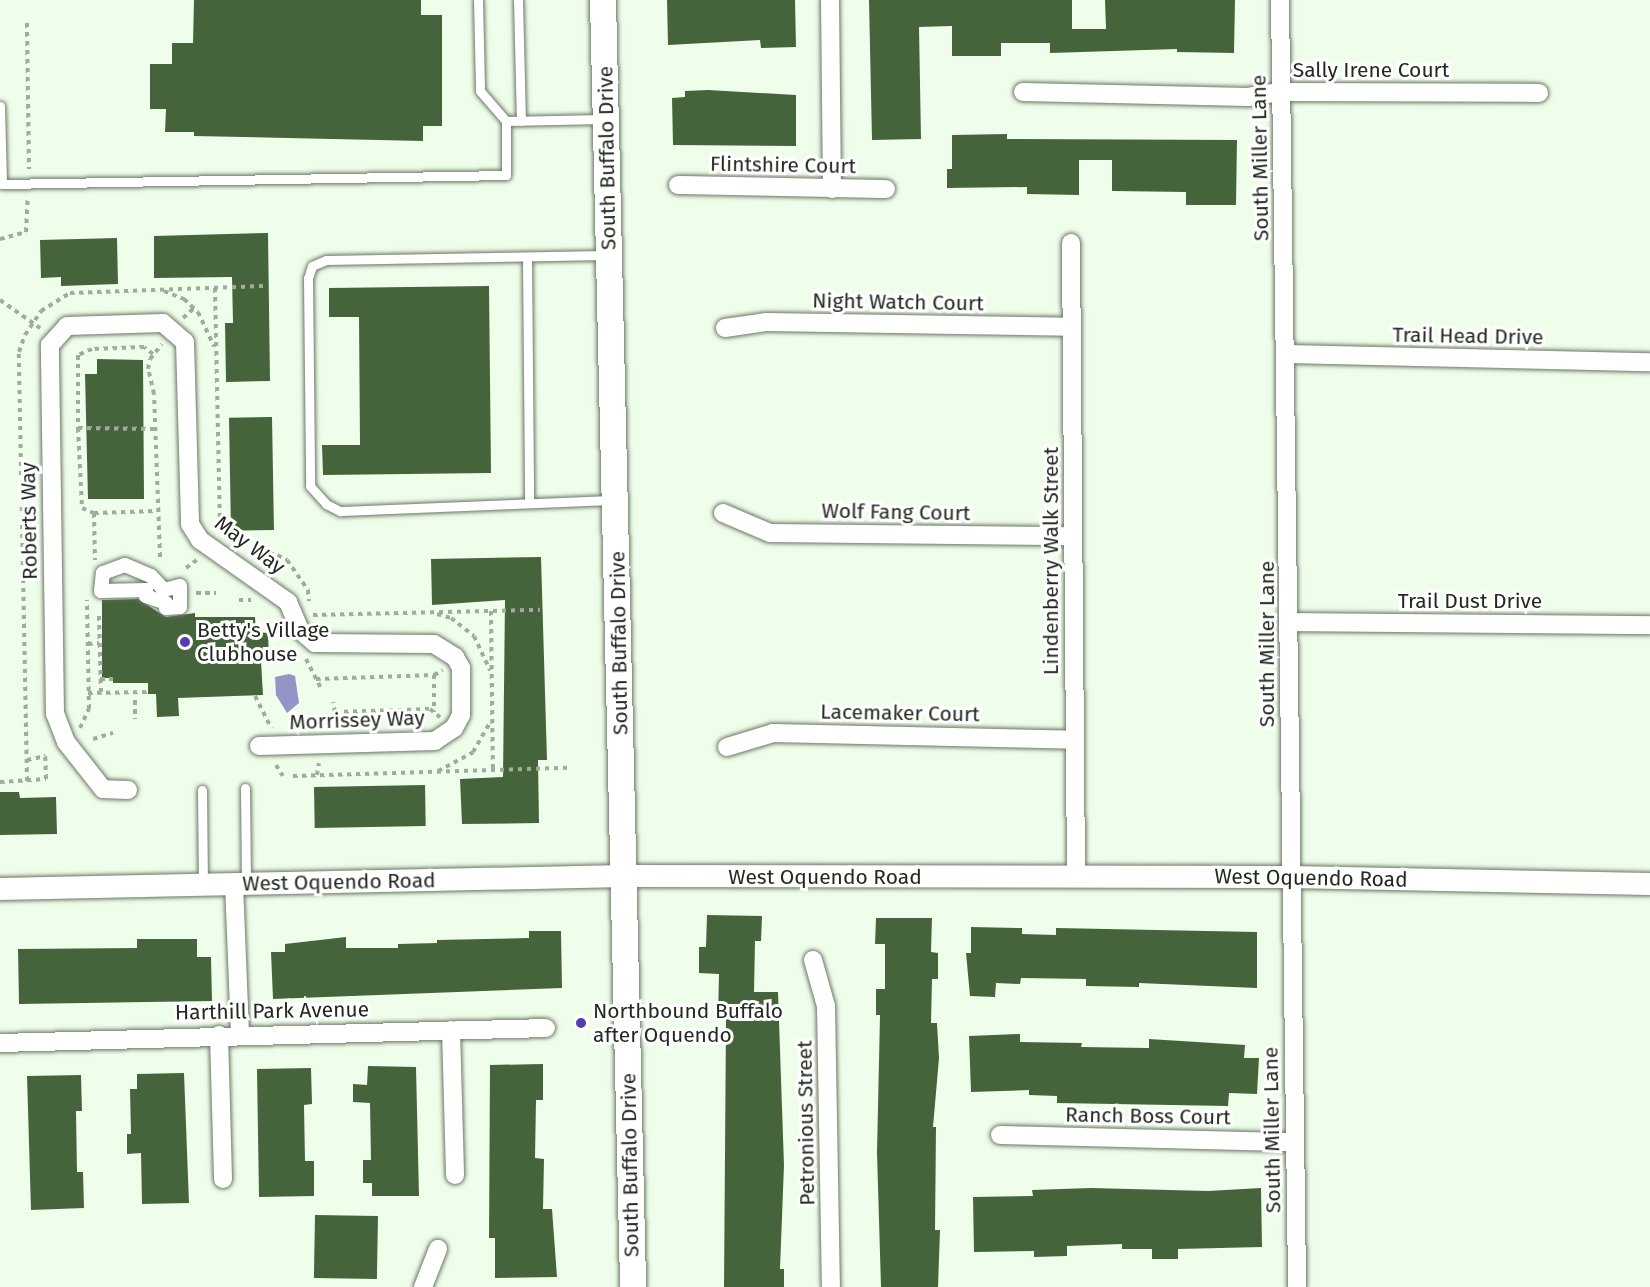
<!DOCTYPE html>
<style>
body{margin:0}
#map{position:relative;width:1650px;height:1287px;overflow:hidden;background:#effeea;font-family:"Fira Sans",sans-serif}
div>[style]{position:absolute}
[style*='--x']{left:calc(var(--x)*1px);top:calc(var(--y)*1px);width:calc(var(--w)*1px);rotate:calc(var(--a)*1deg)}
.water>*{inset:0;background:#9594c6}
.building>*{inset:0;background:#46643b;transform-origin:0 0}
.path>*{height:4px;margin-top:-2px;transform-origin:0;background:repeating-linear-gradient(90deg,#a1ac9d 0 4.5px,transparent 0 9px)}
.roads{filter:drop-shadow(0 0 2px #6a7766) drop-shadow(0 0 2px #6a7766)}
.service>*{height:9px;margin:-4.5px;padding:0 4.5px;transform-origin:4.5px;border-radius:4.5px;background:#fff}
.pedestrian>*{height:14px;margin:-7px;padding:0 7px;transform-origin:7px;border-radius:7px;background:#fff}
.minor>*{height:18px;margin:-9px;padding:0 9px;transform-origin:9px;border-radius:9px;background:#fff}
.tertiary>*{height:22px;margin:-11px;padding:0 11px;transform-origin:11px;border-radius:11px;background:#fff}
.secondary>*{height:26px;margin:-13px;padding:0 13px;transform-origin:13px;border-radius:13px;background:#fff}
.dots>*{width:16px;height:16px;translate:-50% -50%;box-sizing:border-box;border:3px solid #fff;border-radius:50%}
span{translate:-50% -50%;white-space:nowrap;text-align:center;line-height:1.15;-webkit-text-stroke:6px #fff;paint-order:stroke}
.street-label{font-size:21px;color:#232921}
.poi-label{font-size:21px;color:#232921}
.left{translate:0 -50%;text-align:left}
</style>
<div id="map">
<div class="water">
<i style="clip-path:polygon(289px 674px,295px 676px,299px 703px,287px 713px,276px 695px,275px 677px)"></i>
</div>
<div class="building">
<i style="clip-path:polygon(194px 0,421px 0,421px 15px,442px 15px,442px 126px,423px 126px,423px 141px,194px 136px,194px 132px,165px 132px,166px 109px,150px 109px,150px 64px,172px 64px,172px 43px,193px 43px)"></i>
<i style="clip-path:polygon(667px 0,795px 0,796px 47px,761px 48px,760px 40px,668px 45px)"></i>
<i style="clip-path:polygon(869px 0,1072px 0,1072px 29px,1106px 29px,1105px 0,1235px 0,1234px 53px,1177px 52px,1177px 49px,1050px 53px,1050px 43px,1001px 43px,1001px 56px,952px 56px,952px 26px,919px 27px,921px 139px,872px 140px)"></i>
<i style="clip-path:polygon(708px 90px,796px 95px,796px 146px,673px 145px,672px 98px,685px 97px,685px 91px)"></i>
<i style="clip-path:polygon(1007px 134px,1007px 139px,1237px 140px,1236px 205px,1186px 205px,1186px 192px,1112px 191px,1112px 160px,1079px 160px,1079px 195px,1027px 194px,1027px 187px,947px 188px,947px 169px,952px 169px,952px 135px)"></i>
<i style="clip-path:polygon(268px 233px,270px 381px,226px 382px,225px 323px,233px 323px,232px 277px,154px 278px,154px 236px)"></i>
<i style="clip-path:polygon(117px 238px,118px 284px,61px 286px,61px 277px,41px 278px,40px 240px)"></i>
<i style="clip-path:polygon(489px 286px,491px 473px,323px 475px,322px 445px,360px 445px,359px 317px,329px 317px,329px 288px)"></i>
<i style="clip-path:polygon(97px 359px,143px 360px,144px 499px,88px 499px,85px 374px,97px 374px)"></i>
<i style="left:272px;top:417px;width:113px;height:43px;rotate:89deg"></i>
<i style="clip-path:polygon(541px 557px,547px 760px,538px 760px,539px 823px,462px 824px,460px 779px,503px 777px,505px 600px,432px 605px,431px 559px)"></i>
<i style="clip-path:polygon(138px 599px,166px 617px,195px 613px,195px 617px,255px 617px,256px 632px,268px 633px,269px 660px,261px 661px,263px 695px,178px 698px,179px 716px,157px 717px,156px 694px,148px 694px,148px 683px,113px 683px,113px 678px,102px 678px,102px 600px)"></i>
<i style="left:425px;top:785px;width:41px;height:111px;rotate:89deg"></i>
<i style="clip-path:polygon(0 792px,19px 792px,20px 798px,56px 797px,57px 834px,0 835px)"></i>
<i style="clip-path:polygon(707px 915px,762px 916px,761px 941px,755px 941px,754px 992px,778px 992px,784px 1165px,780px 1269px,784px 1269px,784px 1287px,724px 1287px,726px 1019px,718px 1019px,719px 974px,699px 973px,699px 947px,706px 947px)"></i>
<i style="clip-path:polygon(876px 918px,932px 918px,931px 952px,938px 953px,938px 979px,932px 979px,931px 1023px,937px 1023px,939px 1058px,933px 1127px,936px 1127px,935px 1230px,940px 1230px,938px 1287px,881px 1287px,877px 1153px,880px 1015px,876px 1015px,876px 989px,885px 989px,885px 944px,875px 944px)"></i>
<i style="clip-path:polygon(971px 927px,1022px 928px,1022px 934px,1056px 935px,1056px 928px,1257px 932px,1257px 988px,1139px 983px,1139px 987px,1086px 986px,1086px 979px,1021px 978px,1020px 984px,996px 983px,995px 997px,970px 996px,966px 953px,971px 953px)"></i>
<i style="clip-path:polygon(529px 931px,561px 931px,562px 988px,273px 999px,271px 952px,285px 952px,285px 944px,346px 937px,346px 948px,398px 948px,398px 944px,437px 943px,437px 940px,529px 938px)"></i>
<i style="clip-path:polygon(137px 939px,197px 939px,197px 957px,211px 957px,212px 1001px,19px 1004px,18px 949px,137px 948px)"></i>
<i style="clip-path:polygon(1020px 1034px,1020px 1042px,1082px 1043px,1081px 1047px,1149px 1048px,1149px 1039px,1245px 1045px,1244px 1058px,1259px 1058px,1257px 1094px,1229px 1093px,1228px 1106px,1057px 1103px,1057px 1096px,1029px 1095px,1029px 1090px,971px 1092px,969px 1036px)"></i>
<i style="clip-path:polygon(543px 1064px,543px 1100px,536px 1100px,535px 1158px,544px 1159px,543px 1209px,552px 1209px,557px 1277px,495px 1278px,495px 1238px,489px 1238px,490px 1065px)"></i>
<i style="clip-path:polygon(368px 1066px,416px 1067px,419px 1196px,372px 1196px,372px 1183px,363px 1183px,363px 1160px,371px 1160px,370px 1103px,353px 1102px,353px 1084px,367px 1085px)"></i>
<i style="clip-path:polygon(311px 1068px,312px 1104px,304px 1105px,305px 1161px,314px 1161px,314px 1196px,259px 1197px,257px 1069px)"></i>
<i style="clip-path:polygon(184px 1073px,189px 1203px,142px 1204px,141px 1153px,127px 1154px,127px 1134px,131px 1134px,130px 1089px,137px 1089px,137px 1074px)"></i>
<i style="clip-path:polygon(81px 1075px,82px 1111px,76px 1111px,77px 1172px,83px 1172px,84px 1208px,31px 1210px,27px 1076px)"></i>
<i style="clip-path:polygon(1091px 1188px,1208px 1191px,1261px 1188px,1262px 1247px,1178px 1249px,1178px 1259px,1152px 1259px,1152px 1249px,1122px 1249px,1122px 1244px,1067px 1246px,1067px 1256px,1034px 1257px,1034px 1251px,974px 1252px,973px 1197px,1033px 1196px,1032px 1190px)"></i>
<i style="left:315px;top:1215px;width:63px;height:63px;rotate:1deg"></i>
</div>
<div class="path">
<i style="--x:27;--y:23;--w:146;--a:89.2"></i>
<i style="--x:0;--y:239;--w:27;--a:-15"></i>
<i style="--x:26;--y:232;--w:34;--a:-87"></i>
<i style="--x:215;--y:288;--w:242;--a:88.8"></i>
<i style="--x:164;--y:291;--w:22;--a:22"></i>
<i style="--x:184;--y:299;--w:19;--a:43"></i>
<i style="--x:198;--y:312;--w:38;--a:65"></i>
<i style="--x:0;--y:300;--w:49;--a:35"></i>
<i style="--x:183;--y:318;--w:15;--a:-42"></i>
<i style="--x:153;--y:354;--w:11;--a:-142"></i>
<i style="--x:144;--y:347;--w:52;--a:177.8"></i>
<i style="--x:92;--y:349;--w:15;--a:157"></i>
<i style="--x:78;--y:355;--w:73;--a:90"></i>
<i style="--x:78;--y:428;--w:80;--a:87.1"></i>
<i style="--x:82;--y:508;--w:13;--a:23"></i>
<i style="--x:94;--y:513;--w:62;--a:-1.8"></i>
<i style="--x:78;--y:428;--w:77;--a:0.7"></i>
<i style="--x:94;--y:513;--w:47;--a:88.8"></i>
<i style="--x:226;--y:535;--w:11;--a:0"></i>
<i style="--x:237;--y:535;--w:56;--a:26.6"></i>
<i style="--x:287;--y:560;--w:37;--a:55"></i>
<i style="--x:308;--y:590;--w:11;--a:85"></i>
<i style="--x:160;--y:557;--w:163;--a:-92.1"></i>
<i style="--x:154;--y:394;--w:26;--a:-103"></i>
<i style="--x:148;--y:369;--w:10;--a:-79"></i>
<i style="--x:150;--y:359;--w:19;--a:-51"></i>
<i style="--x:186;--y:568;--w:15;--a:-37"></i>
<i style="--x:196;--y:593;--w:20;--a:0"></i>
<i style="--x:239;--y:600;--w:12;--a:0"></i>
<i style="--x:491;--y:611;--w:159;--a:89.3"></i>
<i style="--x:437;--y:614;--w:15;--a:16"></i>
<i style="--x:451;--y:618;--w:29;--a:38"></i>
<i style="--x:474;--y:636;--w:38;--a:65"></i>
<i style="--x:313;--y:615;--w:227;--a:-1.3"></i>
<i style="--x:99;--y:616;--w:77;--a:88.5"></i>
<i style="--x:88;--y:644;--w:11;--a:-5"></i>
<i style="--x:306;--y:659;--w:35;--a:63"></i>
<i style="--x:434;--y:675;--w:37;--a:90"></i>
<i style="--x:100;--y:679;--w:13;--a:0"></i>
<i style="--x:316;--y:679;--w:118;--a:-1.9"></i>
<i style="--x:434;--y:675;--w:10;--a:-29"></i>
<i style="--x:88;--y:693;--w:60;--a:-1"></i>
<i style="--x:255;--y:696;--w:36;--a:63"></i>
<i style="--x:135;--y:700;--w:19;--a:90"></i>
<i style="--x:335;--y:712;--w:95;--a:-1.8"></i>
<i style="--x:430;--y:709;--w:13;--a:39"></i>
<i style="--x:327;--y:726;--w:16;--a:-60"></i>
<i style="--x:335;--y:712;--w:10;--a:-101"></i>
<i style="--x:80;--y:728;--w:21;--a:-65"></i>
<i style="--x:89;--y:709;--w:109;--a:-91.1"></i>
<i style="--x:93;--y:739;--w:21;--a:-17"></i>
<i style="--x:27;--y:760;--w:19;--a:-12"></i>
<i style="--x:276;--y:765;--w:13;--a:58"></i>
<i style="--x:438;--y:771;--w:40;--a:-28"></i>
<i style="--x:473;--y:752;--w:36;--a:-60"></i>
<i style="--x:317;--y:775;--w:12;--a:-81"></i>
<i style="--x:293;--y:776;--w:275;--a:-1.7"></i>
<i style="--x:27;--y:781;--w:429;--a:-91.1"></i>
<i style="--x:19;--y:352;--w:18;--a:-71"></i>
<i style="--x:25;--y:335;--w:29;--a:-56"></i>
<i style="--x:41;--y:311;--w:34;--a:-32"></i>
<i style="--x:70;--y:293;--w:193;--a:-2.1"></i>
<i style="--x:0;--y:782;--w:46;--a:-3.7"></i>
<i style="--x:46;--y:779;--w:23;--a:-92"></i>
</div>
<div class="roads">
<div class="service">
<i style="--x:478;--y:0;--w:91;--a:88.7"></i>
<i style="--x:480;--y:91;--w:40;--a:49"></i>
<i style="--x:518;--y:0;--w:121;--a:88.6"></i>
<i style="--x:0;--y:106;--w:78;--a:88.5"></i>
<i style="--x:2;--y:184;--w:504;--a:-1.02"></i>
<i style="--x:506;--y:175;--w:54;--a:-90"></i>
<i style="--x:506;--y:121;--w:98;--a:-1.2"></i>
<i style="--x:606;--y:255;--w:280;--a:179"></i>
<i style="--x:326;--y:260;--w:15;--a:157"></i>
<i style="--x:312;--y:266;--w:13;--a:108"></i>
<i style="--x:308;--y:278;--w:208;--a:89.4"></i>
<i style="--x:310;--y:486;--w:24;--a:48"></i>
<i style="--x:326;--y:504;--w:16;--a:27"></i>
<i style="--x:340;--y:511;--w:273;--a:-2.3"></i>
<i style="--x:527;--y:257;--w:245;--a:89.5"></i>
<i style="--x:245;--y:788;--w:96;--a:89.4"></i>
<i style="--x:202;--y:790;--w:94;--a:89.4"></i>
</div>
<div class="pedestrian">
<i style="--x:125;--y:565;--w:28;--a:23"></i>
<i style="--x:151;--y:576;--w:19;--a:47"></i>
<i style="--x:164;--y:590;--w:16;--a:-14"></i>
<i style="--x:180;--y:586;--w:21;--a:90"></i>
<i style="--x:180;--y:607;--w:14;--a:176"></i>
<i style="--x:166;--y:608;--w:5;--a:-90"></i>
<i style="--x:166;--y:603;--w:21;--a:-161"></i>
<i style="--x:146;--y:596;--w:6;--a:-90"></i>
<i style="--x:146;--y:590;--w:45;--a:178.7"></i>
<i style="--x:101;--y:591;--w:18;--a:-84"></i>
<i style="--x:103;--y:573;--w:23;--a:-20"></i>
</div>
<div class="minor">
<i style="--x:830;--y:0;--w:189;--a:89.4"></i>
<i style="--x:1280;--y:0;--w:1287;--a:89.24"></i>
<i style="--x:1023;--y:92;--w:225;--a:1.3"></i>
<i style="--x:1248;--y:97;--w:32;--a:-9"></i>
<i style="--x:1280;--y:92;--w:259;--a:0.2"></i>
<i style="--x:678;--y:185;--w:208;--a:1.1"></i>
<i style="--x:1071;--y:243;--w:635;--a:89.55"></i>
<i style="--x:725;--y:328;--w:41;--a:-8.3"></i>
<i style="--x:766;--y:322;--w:305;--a:0.9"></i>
<i style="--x:1285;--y:354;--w:365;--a:1.3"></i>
<i style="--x:723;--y:513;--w:51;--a:23.1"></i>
<i style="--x:770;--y:533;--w:303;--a:0.6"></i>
<i style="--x:1290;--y:622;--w:360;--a:0.5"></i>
<i style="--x:727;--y:747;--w:48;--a:-16.9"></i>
<i style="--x:773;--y:733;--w:302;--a:1.3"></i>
<i style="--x:128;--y:790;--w:25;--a:-178"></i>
<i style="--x:103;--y:789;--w:60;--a:-128.2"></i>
<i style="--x:66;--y:742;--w:30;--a:-111"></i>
<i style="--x:55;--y:714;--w:369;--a:-90.8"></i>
<i style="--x:50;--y:345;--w:25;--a:-48"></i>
<i style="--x:67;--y:326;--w:96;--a:-1.8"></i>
<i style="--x:163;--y:323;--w:29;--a:41"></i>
<i style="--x:185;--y:342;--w:182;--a:88.4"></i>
<i style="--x:190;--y:524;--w:19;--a:58"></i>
<i style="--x:200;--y:540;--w:108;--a:35.2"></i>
<i style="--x:288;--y:602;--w:30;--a:67"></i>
<i style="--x:300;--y:630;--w:20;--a:41"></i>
<i style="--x:315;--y:643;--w:119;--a:0.5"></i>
<i style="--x:434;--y:644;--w:25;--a:32"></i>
<i style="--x:455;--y:657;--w:13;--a:61"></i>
<i style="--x:461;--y:668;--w:47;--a:90"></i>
<i style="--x:461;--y:715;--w:15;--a:118"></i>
<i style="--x:454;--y:728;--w:23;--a:146"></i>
<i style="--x:435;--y:741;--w:176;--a:178.4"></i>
<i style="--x:234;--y:884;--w:150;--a:87.7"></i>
<i style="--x:813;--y:960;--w:48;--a:74.2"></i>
<i style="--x:826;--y:1006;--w:281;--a:89"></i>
<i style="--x:451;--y:1030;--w:145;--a:88.4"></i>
<i style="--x:219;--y:1035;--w:144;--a:88.4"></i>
<i style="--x:0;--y:1043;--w:546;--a:-1.57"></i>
<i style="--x:1000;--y:1135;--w:295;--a:1.4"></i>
<i style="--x:423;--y:1287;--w:41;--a:-68.5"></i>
</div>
<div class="tertiary">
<i style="--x:0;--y:889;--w:625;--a:-1.19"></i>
<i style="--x:625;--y:876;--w:665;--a:0.09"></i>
<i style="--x:1290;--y:877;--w:360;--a:1.1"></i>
</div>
<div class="secondary">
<i style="--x:603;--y:0;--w:1287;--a:88.66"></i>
</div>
</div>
<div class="dots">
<i style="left:185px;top:642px;background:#533cb4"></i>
<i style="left:581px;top:1023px;background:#533cb4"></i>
</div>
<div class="street-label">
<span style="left:1371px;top:70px">Sally Irene Court</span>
<span style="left:607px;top:158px;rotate:-91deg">South Buffalo Drive</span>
<span style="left:1260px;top:158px;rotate:-91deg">South Miller Lane</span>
<span style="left:783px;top:165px;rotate:1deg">Flintshire Court</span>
<span style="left:898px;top:302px;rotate:1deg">Night Watch Court</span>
<span style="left:1468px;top:336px;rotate:1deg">Trail Head Drive</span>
<span style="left:896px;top:512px;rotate:1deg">Wolf Fang Court</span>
<span style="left:29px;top:521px;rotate:-91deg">Roberts Way</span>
<span style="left:250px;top:545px;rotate:37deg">May Way</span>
<span style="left:1051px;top:561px;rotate:-90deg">Lindenberry Walk Street</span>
<span style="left:1470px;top:601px">Trail Dust Drive</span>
<span style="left:619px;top:643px;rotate:-91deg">South Buffalo Drive</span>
<span style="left:1267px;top:644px;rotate:-90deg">South Miller Lane</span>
<span style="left:900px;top:713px;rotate:1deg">Lacemaker Court</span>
<span style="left:357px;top:720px;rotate:-2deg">Morrissey Way</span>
<span style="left:825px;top:877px">West Oquendo Road</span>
<span style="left:1311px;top:878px;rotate:1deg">West Oquendo Road</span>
<span style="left:339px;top:882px;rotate:-1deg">West Oquendo Road</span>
<span style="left:272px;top:1011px;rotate:-1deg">Harthill Park Avenue</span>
<span style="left:1148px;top:1116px;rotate:1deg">Ranch Boss Court</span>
<span style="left:806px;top:1123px;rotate:-91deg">Petronious Street</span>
<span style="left:1272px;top:1130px;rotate:-91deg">South Miller Lane</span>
<span style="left:630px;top:1165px;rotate:-91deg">South Buffalo Drive</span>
</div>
<div class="poi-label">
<span class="left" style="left:197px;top:642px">Betty's Village<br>Clubhouse</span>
<span class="left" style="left:593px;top:1023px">Northbound Buffalo<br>after Oquendo</span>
</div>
</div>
